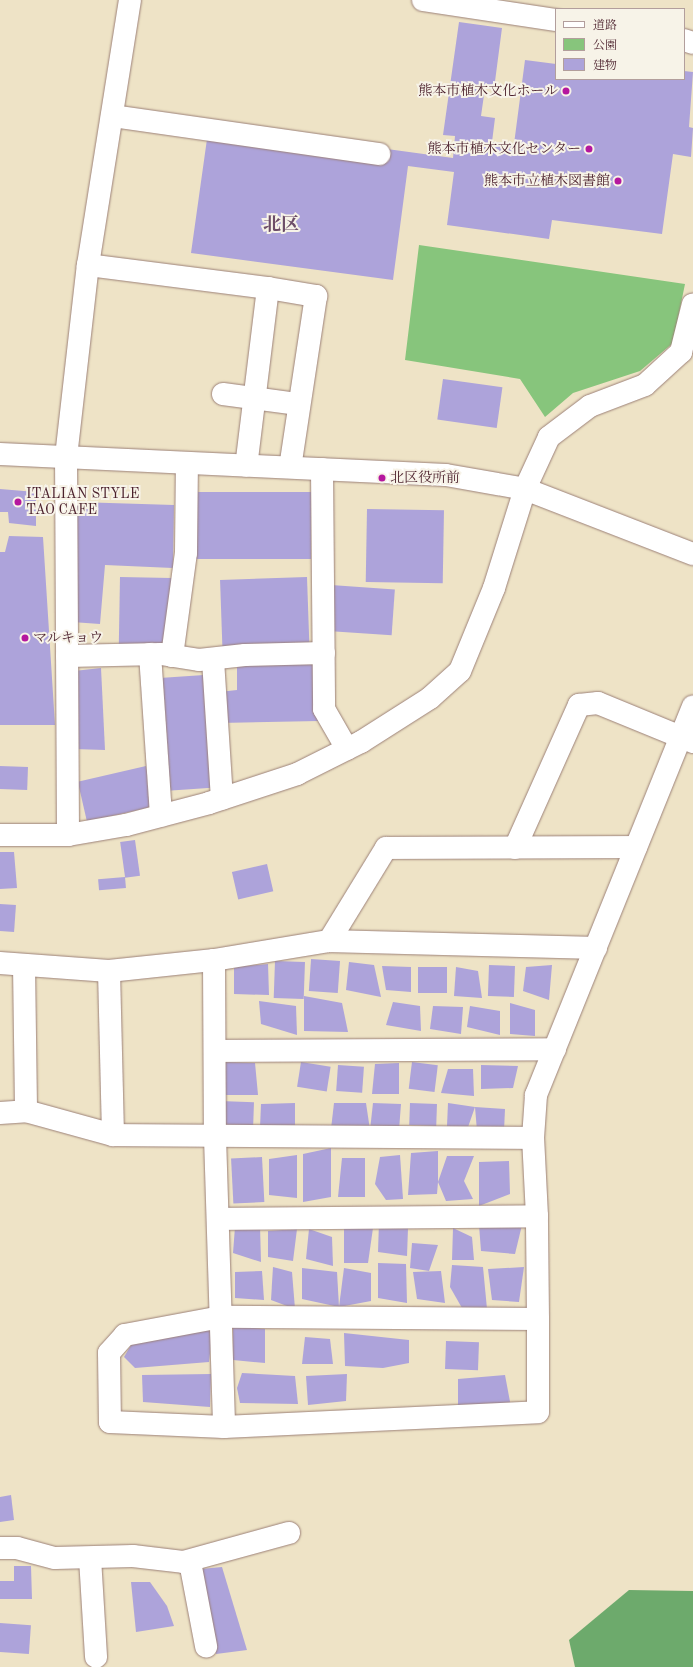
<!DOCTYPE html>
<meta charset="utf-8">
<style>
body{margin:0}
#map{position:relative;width:693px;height:1667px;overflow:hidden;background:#eee3c6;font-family:"Old Standard TT","Noto Serif JP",serif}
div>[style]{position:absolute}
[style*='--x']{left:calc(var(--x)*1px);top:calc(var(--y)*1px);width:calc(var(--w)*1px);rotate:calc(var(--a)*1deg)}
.green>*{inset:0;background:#87c57c}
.forest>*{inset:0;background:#6daa6c}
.building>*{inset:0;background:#ada3da;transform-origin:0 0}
.roads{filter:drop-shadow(0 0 1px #9c8178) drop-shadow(0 0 1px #9c8178)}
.minor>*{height:22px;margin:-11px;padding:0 11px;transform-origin:11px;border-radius:11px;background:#fff}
.dots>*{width:11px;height:11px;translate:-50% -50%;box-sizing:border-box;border:2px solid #f7f3e8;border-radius:50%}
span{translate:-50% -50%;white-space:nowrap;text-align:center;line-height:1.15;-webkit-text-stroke:4px #f7f3e8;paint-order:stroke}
.poi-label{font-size:14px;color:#4a1f2b}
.right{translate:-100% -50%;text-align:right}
.left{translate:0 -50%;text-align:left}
.district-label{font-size:18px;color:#6d4d68;font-weight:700}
.legend{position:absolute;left:555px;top:8px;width:130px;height:72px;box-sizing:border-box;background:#f7f3e8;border:1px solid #b29e9c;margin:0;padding:5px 7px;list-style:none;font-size:12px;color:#4a1f2b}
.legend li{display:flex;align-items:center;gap:8px;height:20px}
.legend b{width:20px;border:1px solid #b29e9c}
</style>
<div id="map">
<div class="green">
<i style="clip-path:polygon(419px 245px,685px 284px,673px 343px,640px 371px,573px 393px,545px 417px,520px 379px,405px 360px)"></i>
</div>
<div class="forest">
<i style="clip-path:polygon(629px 1590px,693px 1591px,693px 1667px,575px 1667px,569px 1640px)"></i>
</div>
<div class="building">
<i style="clip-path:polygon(459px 22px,502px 28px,494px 89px,485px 88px,481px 116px,495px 118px,492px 142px,514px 144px,525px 60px,556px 64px,556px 79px,684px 79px,684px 71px,693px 72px,689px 127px,693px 128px,691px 157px,673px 154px,662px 234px,552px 220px,549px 239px,447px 225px,454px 172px,408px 166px,393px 280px,191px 253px,207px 139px,387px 149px,453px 158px,455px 136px,443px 135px)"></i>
<i style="left:443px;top:379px;width:60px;height:41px;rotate:8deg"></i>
<i style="clip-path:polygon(0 489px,36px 492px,36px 526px,9px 523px,8px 512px,0 512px)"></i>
<i style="left:311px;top:492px;width:67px;height:119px;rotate:90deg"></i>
<i style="clip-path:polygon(77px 502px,174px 505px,173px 568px,105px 565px,100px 624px,72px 622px)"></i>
<i style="left:367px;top:509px;width:77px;height:73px;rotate:1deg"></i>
<i style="clip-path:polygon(9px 536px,43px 537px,55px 725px,0 725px,0 552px,5px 552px)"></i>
<i style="left:120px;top:577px;width:51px;height:69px;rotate:1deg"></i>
<i style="left:307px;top:577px;width:73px;height:87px;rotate:88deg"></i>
<i style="left:331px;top:585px;width:64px;height:46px;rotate:4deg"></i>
<i style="clip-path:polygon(237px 659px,317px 660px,319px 721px,219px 723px,219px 692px,237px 690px)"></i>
<i style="clip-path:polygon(101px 668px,105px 750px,73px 749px,74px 671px)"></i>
<i style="left:204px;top:675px;width:113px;height:48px;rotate:86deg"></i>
<i style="left:0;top:766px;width:28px;height:23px;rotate:2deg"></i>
<i style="left:146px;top:766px;width:41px;height:70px;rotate:77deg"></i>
<i style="left:135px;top:840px;width:36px;height:15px;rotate:82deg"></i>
<i style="clip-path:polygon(0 852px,14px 852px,17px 888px,0 889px)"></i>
<i style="left:267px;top:864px;width:28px;height:36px;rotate:77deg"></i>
<i style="left:125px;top:877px;width:11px;height:27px;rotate:85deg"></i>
<i style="left:0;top:904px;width:16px;height:27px;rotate:4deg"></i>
<i style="left:275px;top:961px;width:30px;height:37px;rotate:2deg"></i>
<i style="left:340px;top:961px;width:32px;height:29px;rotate:94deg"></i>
<i style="clip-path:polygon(349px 962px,374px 965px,381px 997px,346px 990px)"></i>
<i style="clip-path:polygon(268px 964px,269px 995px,234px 994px,234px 967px)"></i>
<i style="left:489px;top:965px;width:26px;height:31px;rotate:2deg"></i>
<i style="clip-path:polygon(552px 965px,549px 1000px,523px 991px,526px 967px)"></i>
<i style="clip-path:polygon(382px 966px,411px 967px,411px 992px,386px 990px)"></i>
<i style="left:418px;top:967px;width:29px;height:26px"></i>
<i style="clip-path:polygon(456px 967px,478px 971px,482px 998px,454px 996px)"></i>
<i style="clip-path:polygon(304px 996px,342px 1003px,348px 1032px,304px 1031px)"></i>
<i style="clip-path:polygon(259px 1001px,296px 1006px,297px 1035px,261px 1024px)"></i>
<i style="clip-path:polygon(393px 1002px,420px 1006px,421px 1031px,386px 1025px)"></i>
<i style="clip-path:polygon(510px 1003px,535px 1010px,535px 1036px,510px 1034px)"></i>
<i style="clip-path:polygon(433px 1006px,463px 1007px,461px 1034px,430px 1029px)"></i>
<i style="clip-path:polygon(470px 1006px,500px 1011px,500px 1035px,467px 1027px)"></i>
<i style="clip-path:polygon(224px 1062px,255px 1063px,258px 1095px,221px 1095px)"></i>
<i style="left:301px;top:1062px;width:30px;height:25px;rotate:9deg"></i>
<i style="left:412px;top:1062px;width:26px;height:27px;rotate:7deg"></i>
<i style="clip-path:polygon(399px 1063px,399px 1094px,372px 1094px,375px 1064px)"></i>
<i style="left:338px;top:1065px;width:26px;height:26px;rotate:4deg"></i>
<i style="clip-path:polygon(481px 1065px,518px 1066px,513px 1088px,481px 1089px)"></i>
<i style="clip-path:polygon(448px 1069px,473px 1069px,474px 1096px,441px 1093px)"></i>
<i style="left:220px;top:1101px;width:34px;height:30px;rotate:2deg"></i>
<i style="clip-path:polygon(295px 1103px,295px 1132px,260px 1128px,261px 1104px)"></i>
<i style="clip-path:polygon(334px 1103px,366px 1103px,370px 1130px,331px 1129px)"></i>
<i style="clip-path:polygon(373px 1103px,401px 1104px,399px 1130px,370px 1130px)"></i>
<i style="left:410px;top:1103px;width:27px;height:22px;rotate:2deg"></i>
<i style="clip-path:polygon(448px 1103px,475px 1107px,467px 1130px,447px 1126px)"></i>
<i style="clip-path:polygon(475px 1107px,505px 1109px,504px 1131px,477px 1131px)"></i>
<i style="clip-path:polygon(331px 1148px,331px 1197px,303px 1202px,303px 1154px)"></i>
<i style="clip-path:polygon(438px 1151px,438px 1182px,447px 1156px,474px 1156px,464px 1181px,473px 1199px,446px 1201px,438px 1182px,437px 1194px,408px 1195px,411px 1153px)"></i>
<i style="clip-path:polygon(297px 1155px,297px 1198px,269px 1195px,269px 1159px)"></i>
<i style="clip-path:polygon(400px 1155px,403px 1199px,386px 1200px,375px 1184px,380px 1157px)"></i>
<i style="left:262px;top:1157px;width:45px;height:31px;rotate:87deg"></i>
<i style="clip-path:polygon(342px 1158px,365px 1158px,365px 1197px,338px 1197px)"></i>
<i style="clip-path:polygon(509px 1161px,510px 1194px,479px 1206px,479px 1162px)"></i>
<i style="clip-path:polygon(379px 1222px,408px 1228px,407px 1256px,378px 1252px)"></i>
<i style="clip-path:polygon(479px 1225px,522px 1225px,515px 1254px,481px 1251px)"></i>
<i style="clip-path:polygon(260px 1226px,261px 1262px,233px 1253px,235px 1227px)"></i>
<i style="clip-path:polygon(344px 1226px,373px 1228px,368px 1263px,344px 1263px)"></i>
<i style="clip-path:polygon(453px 1228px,472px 1237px,474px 1260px,452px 1260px)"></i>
<i style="clip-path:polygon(297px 1229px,293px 1261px,268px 1257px,268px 1231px)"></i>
<i style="clip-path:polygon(309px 1229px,332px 1237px,333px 1266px,306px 1259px)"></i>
<i style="clip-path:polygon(412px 1243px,438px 1245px,429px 1271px,410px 1268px)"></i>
<i style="clip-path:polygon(378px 1263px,406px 1264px,407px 1303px,378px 1298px)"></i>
<i style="clip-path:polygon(452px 1265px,483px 1267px,487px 1309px,462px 1308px,450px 1287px)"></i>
<i style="clip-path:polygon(273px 1267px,292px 1272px,295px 1309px,271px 1300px)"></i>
<i style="clip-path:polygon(524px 1267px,519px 1302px,492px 1300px,488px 1269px)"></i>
<i style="clip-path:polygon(302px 1268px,337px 1272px,339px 1307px,302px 1299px)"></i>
<i style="clip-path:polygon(344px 1268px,371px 1273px,371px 1301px,339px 1307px)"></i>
<i style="clip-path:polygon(262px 1271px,264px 1300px,235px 1298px,235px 1272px)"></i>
<i style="clip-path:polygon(441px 1271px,445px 1303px,417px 1299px,413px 1272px)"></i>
<i style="clip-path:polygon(233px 1326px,265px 1329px,265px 1363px,233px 1360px)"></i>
<i style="clip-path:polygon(213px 1328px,209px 1362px,135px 1368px,124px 1357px,134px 1340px)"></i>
<i style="clip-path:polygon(344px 1333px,409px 1340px,409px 1363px,383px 1368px,345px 1366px)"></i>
<i style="clip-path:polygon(305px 1337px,330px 1339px,333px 1364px,302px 1364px)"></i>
<i style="left:446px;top:1341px;width:33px;height:28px;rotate:2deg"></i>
<i style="clip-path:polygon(242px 1373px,295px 1376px,298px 1404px,240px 1403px,237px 1388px)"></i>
<i style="clip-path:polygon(211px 1374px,210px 1407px,143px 1402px,142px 1375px)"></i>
<i style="clip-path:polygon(347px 1374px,346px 1401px,308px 1405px,306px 1376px)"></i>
<i style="clip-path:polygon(505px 1375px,511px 1407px,458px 1405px,458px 1379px)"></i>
<i style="clip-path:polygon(11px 1495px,14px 1520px,0 1522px,0 1497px)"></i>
<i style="clip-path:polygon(14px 1566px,31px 1566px,32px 1599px,0 1599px,0 1581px,14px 1581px)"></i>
<i style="clip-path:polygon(222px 1567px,247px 1650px,216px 1654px,201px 1569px)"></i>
<i style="clip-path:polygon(131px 1582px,150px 1582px,167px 1606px,174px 1626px,136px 1632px)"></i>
<i style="left:0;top:1623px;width:31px;height:29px;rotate:4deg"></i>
</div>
<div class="roads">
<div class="minor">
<i style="--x:423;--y:0;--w:134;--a:8.6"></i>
<i style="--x:684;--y:40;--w:9;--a:18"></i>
<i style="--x:112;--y:116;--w:270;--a:8.1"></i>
<i style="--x:88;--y:265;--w:181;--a:7.3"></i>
<i style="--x:268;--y:288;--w:179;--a:97"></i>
<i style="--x:268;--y:288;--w:49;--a:9.5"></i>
<i style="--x:316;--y:296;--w:173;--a:98.6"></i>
<i style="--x:223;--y:394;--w:76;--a:7.6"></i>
<i style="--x:0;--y:454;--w:446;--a:2.7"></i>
<i style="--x:446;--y:475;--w:80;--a:10"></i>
<i style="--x:525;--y:489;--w:180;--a:21.2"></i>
<i style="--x:322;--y:469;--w:240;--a:89.5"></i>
<i style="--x:324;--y:709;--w:46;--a:60.1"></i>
<i style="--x:150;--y:654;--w:162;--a:86.1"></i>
<i style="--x:67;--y:656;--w:94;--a:-1.2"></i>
<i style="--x:161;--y:654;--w:38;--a:9"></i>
<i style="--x:199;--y:660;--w:46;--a:-6.2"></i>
<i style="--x:245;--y:655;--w:79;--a:-1.5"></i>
<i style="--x:172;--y:656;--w:104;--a:-82.3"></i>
<i style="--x:186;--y:553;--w:90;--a:-89.4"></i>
<i style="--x:213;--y:660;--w:139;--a:86.3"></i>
<i style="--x:0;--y:835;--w:68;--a:0"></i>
<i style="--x:68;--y:835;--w:59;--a:-9.8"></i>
<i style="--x:126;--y:825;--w:86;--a:-14.8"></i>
<i style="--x:209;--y:803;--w:93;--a:-18.2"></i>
<i style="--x:297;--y:774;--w:72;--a:-26.6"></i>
<i style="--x:361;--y:742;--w:82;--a:-32.5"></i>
<i style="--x:430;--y:698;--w:40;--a:-42"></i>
<i style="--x:460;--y:671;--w:90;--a:-67.7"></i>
<i style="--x:494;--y:588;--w:104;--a:-72.6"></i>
<i style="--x:525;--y:489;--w:57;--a:-65.2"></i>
<i style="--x:549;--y:437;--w:51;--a:-37.1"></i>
<i style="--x:590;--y:406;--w:59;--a:-20.9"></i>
<i style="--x:645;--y:385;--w:49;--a:-42.5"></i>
<i style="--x:681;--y:352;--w:49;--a:-76"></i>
<i style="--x:68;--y:835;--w:378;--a:-90.3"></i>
<i style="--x:66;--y:457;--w:193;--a:-83.5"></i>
<i style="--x:88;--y:265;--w:268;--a:-81"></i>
<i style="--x:515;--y:848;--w:157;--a:-65.9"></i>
<i style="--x:579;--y:705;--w:19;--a:-6"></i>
<i style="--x:598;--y:703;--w:103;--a:22.3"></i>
<i style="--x:596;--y:948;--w:267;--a:-178.5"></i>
<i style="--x:329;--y:941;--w:109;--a:-58.5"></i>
<i style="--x:386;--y:848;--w:250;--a:-0.2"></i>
<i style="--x:214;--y:960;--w:177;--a:89.7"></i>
<i style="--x:215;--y:1137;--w:290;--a:88.2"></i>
<i style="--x:0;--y:963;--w:109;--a:4.2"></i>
<i style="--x:109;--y:971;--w:106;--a:-6"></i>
<i style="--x:214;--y:960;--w:117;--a:-9.4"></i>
<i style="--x:24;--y:965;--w:146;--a:89.2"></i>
<i style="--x:109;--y:971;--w:164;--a:88.6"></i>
<i style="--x:216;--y:1051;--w:339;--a:-0.3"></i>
<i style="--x:0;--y:1113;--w:26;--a:-4"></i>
<i style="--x:26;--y:1111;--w:90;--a:15.4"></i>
<i style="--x:113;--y:1135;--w:420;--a:0.4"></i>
<i style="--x:219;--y:1219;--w:318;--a:-0.5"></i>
<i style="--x:538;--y:1319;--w:317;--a:-179.6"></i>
<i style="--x:221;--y:1317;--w:98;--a:169.4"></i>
<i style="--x:125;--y:1335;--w:24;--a:132"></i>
<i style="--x:109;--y:1353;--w:69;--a:89.2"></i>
<i style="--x:110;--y:1422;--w:114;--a:2.5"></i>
<i style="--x:224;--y:1427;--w:314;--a:-2.7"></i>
<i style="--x:538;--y:1412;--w:93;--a:-90"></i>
<i style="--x:538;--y:1319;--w:103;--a:-90.6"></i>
<i style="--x:537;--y:1216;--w:78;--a:-92.9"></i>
<i style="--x:533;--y:1138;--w:43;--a:-86"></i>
<i style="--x:536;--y:1095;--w:419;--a:-68"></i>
<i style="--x:0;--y:1548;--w:17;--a:0"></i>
<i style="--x:17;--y:1548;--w:39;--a:15"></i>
<i style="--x:55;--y:1558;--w:78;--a:-1.5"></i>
<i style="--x:133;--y:1556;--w:50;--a:6.8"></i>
<i style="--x:183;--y:1562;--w:110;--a:-15.3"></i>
<i style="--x:90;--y:1558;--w:99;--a:86.5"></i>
<i style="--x:190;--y:1562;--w:86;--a:79.2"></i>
</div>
</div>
<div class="dots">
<i style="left:566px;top:91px;background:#b5179e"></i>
<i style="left:589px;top:149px;background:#b5179e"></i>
<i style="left:618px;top:181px;background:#b5179e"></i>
<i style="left:382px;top:478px;background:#b5179e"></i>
<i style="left:18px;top:502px;background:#b5179e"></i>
<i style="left:25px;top:638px;background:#b5179e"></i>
</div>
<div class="poi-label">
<span class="right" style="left:558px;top:91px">熊本市植木文化ホール</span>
<span class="right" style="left:581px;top:149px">熊本市植木文化センター</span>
<span class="right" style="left:610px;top:181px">熊本市立植木図書館</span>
<span class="left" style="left:390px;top:478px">北区役所前</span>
<span class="left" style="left:26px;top:502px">ITALIAN STYLE<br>TAO CAFE</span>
<span class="left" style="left:33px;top:638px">マルキョウ</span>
</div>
<div class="district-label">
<span style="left:281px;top:225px">北区</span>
</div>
<ul class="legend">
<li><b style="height:5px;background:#fff"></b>道路</li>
<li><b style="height:11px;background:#87c57c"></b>公園</li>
<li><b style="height:11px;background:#ada3da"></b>建物</li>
</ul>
</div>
